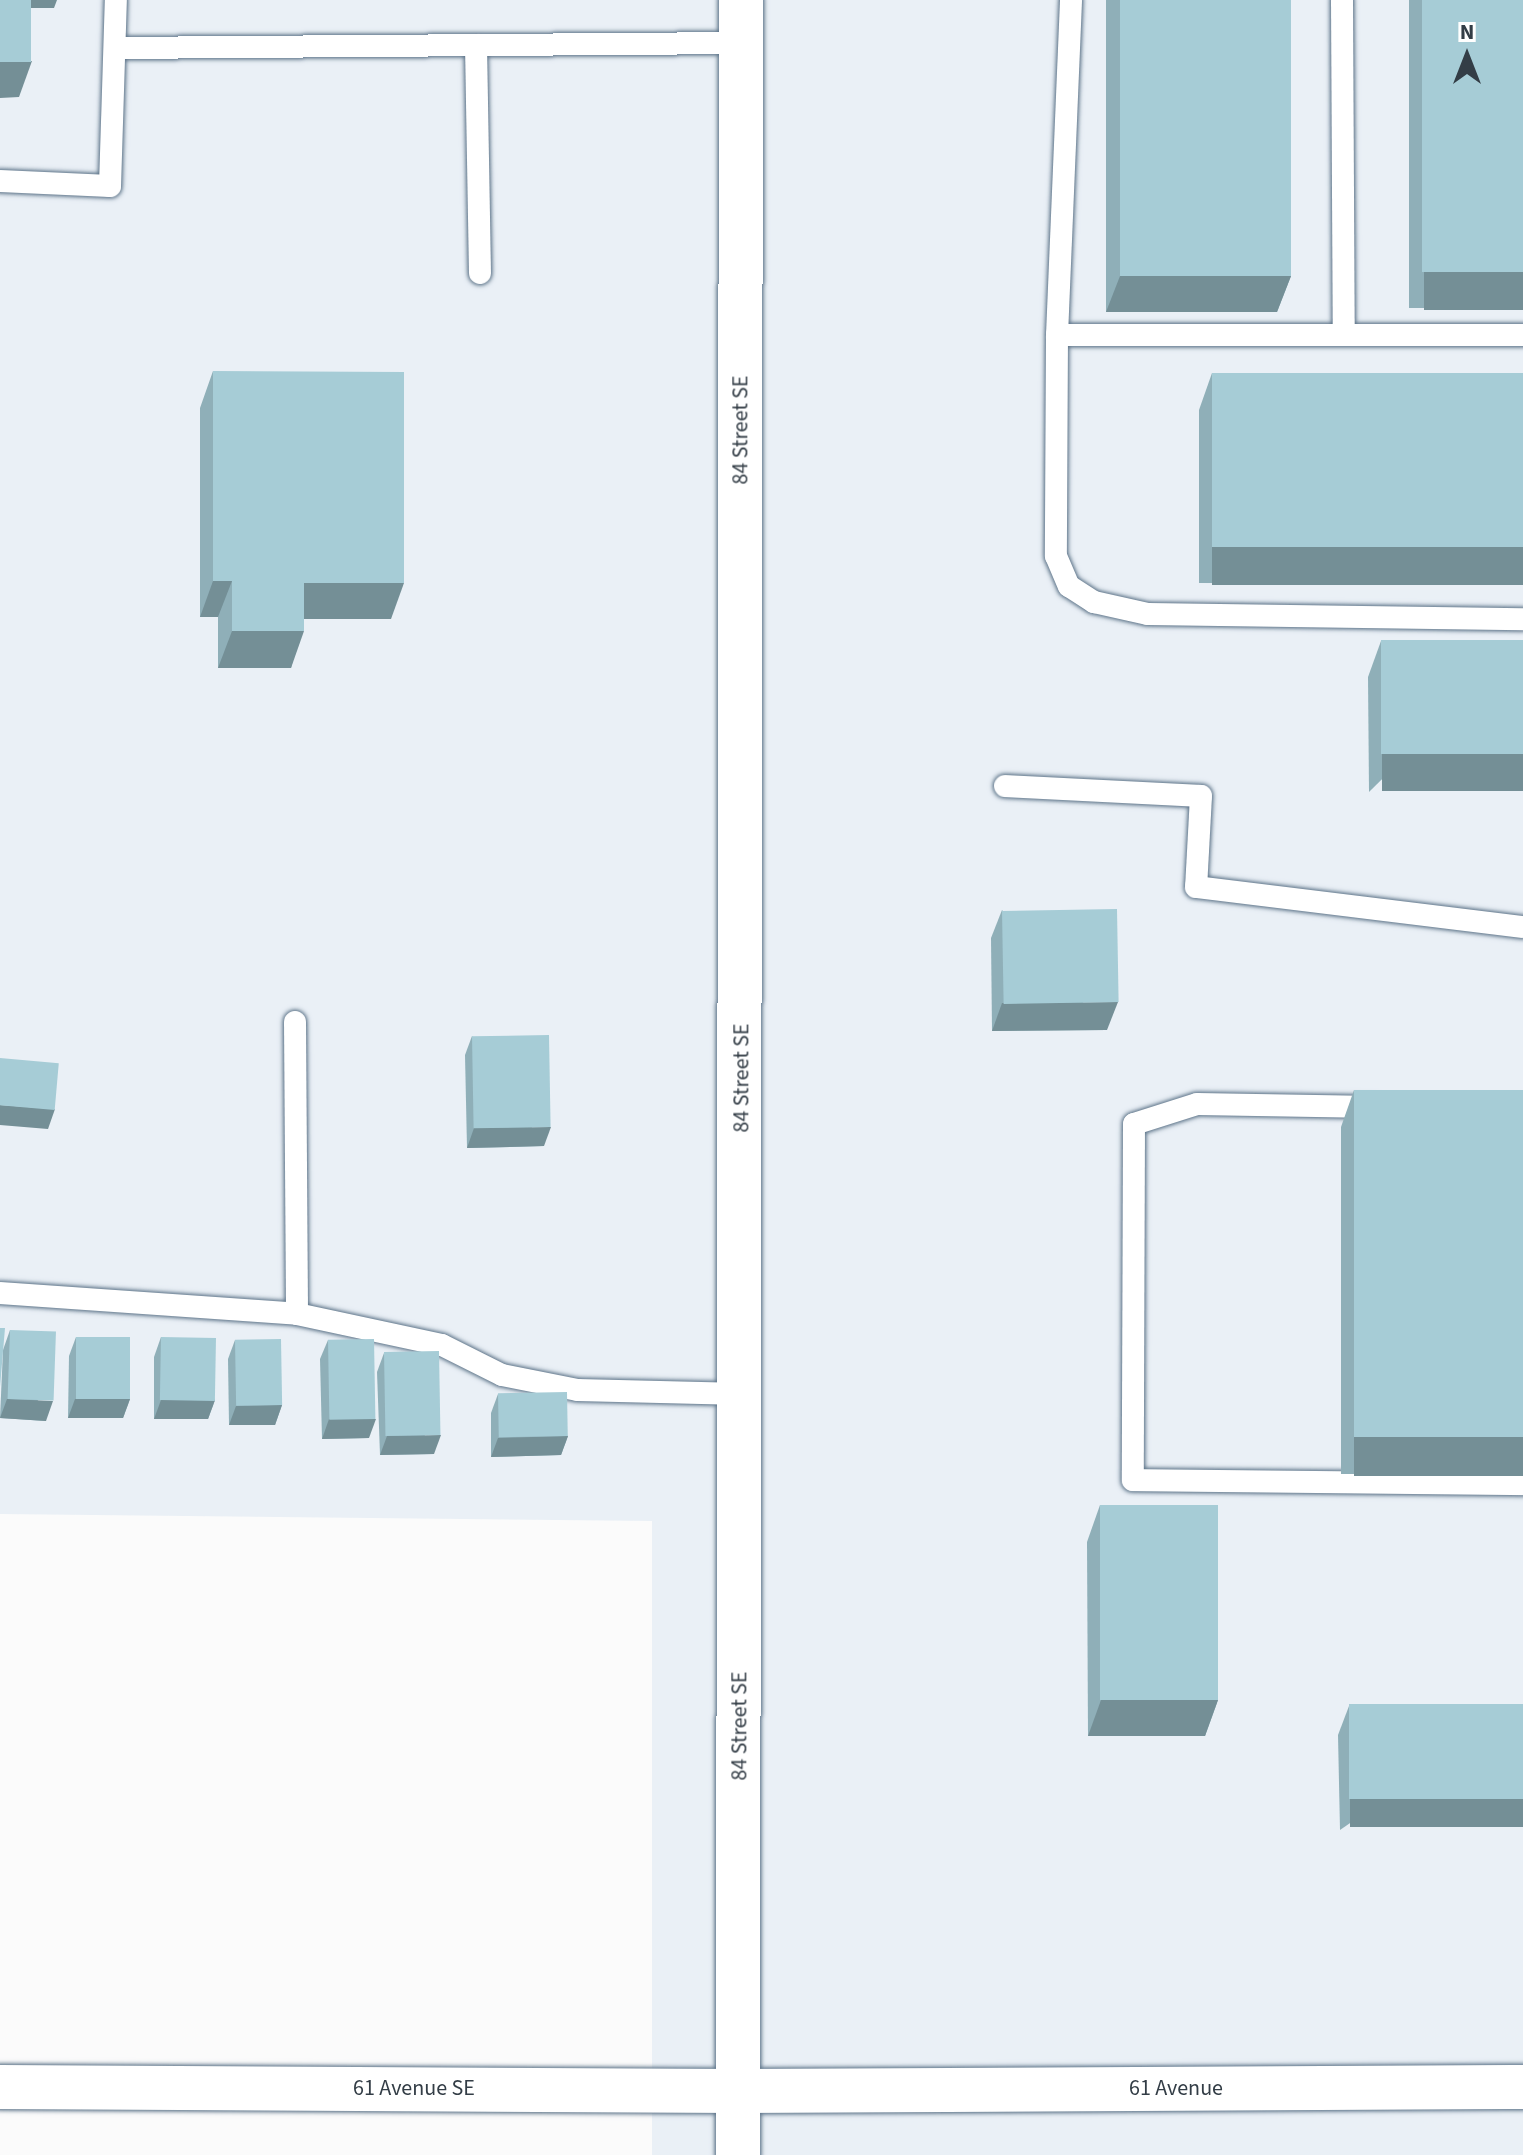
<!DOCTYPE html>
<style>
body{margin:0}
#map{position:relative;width:1523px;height:2155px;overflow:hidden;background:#fbfbfb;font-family:"Source Sans 3",sans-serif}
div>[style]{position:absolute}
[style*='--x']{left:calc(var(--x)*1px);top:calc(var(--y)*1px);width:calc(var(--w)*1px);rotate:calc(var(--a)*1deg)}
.built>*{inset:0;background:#eaf0f6}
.roads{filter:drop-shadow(0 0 2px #5d7489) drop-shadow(0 0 2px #5d7489)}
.lane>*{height:22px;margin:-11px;padding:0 11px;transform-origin:11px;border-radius:11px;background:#fff}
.street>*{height:44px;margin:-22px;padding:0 22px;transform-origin:22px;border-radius:22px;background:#fff}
.secondary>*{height:44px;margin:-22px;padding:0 22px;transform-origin:22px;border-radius:22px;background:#fff}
.wall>*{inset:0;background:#8fafb8;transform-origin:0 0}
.shaded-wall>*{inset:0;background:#748f96;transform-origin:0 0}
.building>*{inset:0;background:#a6ccd6;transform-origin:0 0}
span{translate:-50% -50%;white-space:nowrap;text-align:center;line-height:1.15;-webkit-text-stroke:6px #fff;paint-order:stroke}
.street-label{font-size:22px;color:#333d46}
.north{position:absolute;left:1427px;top:16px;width:80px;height:80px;-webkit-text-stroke:6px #fff;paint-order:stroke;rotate:0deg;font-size:22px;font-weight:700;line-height:32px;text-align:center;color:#333d46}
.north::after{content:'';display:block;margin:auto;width:28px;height:36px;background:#333d46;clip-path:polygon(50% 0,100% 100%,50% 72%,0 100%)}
</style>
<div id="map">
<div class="built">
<i style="clip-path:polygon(0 0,1523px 0,1523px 2155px,652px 2155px,652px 1521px,0 1514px)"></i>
</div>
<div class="roads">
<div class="lane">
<i style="--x:1342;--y:0;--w:335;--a:89.7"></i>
<i style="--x:476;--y:45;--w:228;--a:89"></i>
<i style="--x:117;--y:48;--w:624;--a:-0.46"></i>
<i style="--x:0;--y:181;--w:110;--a:2.6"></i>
<i style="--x:110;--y:186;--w:186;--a:-88.2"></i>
<i style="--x:1057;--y:335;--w:335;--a:-87.6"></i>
<i style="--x:1523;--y:335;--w:466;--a:180"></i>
<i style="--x:1057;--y:335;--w:221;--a:90.3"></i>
<i style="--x:1056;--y:556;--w:33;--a:67"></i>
<i style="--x:1069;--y:586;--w:30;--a:33"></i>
<i style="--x:1094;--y:602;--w:55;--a:12.5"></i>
<i style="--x:1148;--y:614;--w:375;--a:0.8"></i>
<i style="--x:1005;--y:786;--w:196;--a:2.9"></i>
<i style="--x:1201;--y:796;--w:91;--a:93.1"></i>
<i style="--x:1196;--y:887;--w:329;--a:7"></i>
<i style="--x:295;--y:1022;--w:292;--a:89.6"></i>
<i style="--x:1375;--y:1107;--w:178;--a:-179"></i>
<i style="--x:1197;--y:1104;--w:66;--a:162.4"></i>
<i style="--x:1134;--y:1124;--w:356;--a:90.2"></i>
<i style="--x:1133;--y:1480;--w:390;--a:0.6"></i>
<i style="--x:0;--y:1293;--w:298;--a:4"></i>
<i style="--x:297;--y:1314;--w:148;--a:12.1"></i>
<i style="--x:442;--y:1345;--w:67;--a:26.6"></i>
<i style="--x:502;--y:1375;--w:77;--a:11.2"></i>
<i style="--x:578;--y:1390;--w:164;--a:1.4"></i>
</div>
<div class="street">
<i style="--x:738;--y:2091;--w:64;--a:90"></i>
</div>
<div class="secondary">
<i style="--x:0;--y:2087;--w:738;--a:0.31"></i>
<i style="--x:738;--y:2091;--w:785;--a:-0.29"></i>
<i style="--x:738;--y:2091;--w:2091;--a:-89.92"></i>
</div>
</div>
<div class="wall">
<i style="clip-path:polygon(1106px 0,1291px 0,1291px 276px,1277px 312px,1106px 312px)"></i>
<i style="left:1409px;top:0;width:114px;height:308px"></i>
<i style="clip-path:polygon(213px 371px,391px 619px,304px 619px,291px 668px,218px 668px,218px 617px,200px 617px,200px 408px)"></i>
<i style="clip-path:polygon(1212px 373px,1523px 373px,1523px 584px,1199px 583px,1199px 410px)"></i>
<i style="clip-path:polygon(1523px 640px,1369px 792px,1368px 677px,1381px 641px)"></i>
<i style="clip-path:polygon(1002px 910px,1107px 1030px,992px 1031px,991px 938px)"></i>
<i style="clip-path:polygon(472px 1036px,544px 1146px,467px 1148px,465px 1055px)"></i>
<i style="clip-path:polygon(1354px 1090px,1523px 1474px,1341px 1474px,1341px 1127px)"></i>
<i style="clip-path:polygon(10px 1330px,46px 1421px,0 1418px,3px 1350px)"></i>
<i style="clip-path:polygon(76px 1337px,130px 1399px,123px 1418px,68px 1418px,69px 1356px)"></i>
<i style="clip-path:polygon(161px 1337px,215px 1400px,208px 1419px,154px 1419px,154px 1357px)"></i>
<i style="clip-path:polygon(235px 1340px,282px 1405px,275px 1425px,229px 1425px,228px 1359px)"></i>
<i style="clip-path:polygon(328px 1340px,369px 1438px,322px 1439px,320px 1359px)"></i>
<i style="clip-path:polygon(384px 1353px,434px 1454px,380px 1455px,377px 1372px)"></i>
<i style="clip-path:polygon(498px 1394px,568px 1436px,561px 1455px,491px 1457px,491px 1413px)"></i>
<i style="clip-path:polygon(1100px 1505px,1218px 1700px,1205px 1736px,1088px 1736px,1087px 1542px)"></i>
<i style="clip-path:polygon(1523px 1704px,1340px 1830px,1338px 1735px,1349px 1706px)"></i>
</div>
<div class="shaded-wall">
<i style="clip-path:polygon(20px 0,57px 0,54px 8px,17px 8px)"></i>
<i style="clip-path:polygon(32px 61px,19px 97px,0 98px,0 62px)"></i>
<i style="left:1424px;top:272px;width:99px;height:38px"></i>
<i style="clip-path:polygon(1120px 276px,1291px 276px,1277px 312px,1106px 312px)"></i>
<i style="left:1212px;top:547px;width:311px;height:38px"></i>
<i style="clip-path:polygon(213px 581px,232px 581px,218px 617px,200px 617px)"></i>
<i style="clip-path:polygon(304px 583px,404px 583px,391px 619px,291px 619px)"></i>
<i style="clip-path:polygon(232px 631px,304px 631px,291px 668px,218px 668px)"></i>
<i style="left:1523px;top:754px;width:37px;height:141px;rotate:90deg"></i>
<i style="clip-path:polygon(1118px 1002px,1107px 1030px,992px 1031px,1002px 1003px)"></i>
<i style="clip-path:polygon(0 1105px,55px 1109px,48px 1129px,0 1125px)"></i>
<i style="clip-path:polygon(551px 1127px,544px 1146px,467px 1148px,474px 1128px)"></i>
<i style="clip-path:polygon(7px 1399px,53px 1401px,46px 1421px,0 1418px)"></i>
<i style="clip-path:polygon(75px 1399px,130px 1399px,123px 1418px,68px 1418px)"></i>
<i style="clip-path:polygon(161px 1400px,215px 1400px,208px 1419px,154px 1419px)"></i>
<i style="clip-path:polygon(282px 1405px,275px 1425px,229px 1425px,236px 1406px)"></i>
<i style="clip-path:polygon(329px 1419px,376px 1419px,369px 1438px,322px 1439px)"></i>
<i style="clip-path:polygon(441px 1435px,434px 1454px,380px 1455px,387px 1436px)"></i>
<i style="clip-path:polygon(568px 1436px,561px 1455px,491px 1457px,498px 1438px)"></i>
<i style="left:1354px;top:1437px;width:169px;height:39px"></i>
<i style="clip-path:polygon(1101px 1700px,1218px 1700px,1205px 1736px,1088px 1736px)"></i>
<i style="left:1523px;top:1799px;width:28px;height:173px;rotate:90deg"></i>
</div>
<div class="building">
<i style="left:0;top:0;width:31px;height:62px"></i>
<i style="left:1120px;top:0;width:171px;height:276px"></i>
<i style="left:1422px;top:0;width:101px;height:272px"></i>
<i style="clip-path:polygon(213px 371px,404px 372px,404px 583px,304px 583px,304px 631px,232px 631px,232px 581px,213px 581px)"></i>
<i style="left:1212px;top:373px;width:311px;height:174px"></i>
<i style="left:1523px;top:640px;width:114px;height:142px;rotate:90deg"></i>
<i style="left:1117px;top:909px;width:93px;height:115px;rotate:89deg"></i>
<i style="left:549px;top:1035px;width:92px;height:77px;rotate:89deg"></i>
<i style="left:0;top:1058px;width:59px;height:47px;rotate:5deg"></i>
<i style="left:1354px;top:1090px;width:169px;height:347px"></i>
<i style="clip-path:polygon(0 1328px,5px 1328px,0 1387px)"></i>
<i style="left:10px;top:1330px;width:46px;height:69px;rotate:2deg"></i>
<i style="left:76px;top:1337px;width:54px;height:62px"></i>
<i style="left:161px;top:1337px;width:55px;height:63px;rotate:1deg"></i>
<i style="left:281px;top:1339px;width:66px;height:46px;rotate:89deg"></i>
<i style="left:374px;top:1339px;width:80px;height:46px;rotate:89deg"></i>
<i style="left:439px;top:1351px;width:84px;height:55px;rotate:89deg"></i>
<i style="left:567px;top:1392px;width:44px;height:69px;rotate:89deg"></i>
<i style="left:1100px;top:1505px;width:118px;height:195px"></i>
<i style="left:1523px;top:1704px;width:95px;height:174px;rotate:90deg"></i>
</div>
<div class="street-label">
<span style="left:741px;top:430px;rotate:-90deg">84 Street SE</span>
<span style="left:742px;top:1078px;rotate:-90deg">84 Street SE</span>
<span style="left:740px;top:1726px;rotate:-90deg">84 Street SE</span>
<span style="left:414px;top:2089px">61 Avenue SE</span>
<span style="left:1176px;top:2089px">61 Avenue</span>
</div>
<div class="north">N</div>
</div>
